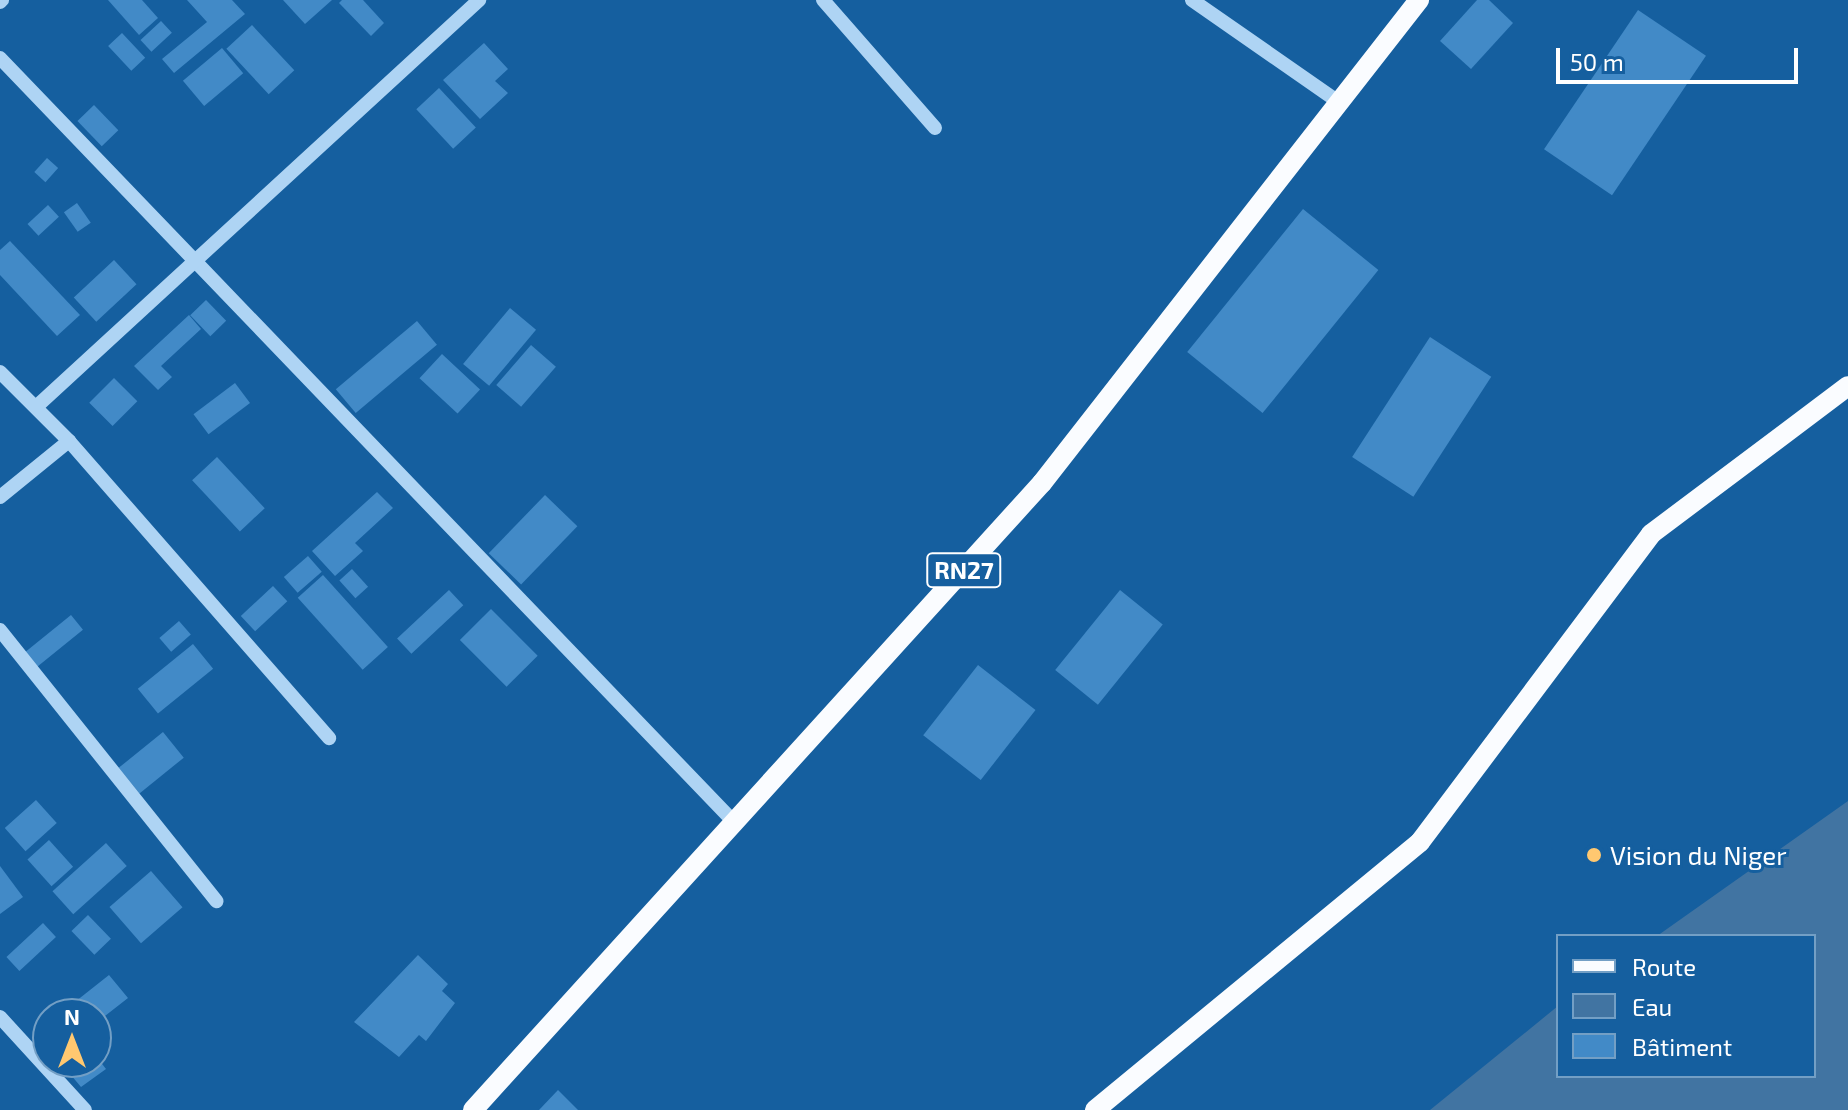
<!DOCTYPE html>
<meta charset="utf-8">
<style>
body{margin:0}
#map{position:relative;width:1848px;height:1110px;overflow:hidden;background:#155f9f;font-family:"Exo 2",sans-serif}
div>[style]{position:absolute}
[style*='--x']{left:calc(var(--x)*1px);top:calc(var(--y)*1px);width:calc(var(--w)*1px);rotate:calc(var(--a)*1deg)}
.water>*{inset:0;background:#4174a2}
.building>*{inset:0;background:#428ac7;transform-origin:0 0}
.minor>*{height:14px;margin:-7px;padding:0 7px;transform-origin:7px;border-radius:7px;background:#aed4f4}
.major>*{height:20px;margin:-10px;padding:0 10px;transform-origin:10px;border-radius:10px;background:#fafcff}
.dots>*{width:22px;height:22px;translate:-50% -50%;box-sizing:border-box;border:4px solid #155f9f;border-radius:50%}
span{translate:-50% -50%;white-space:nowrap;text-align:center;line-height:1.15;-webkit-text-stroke:6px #155f9f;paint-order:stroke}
.shield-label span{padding:2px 6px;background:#155f9f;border:2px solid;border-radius:6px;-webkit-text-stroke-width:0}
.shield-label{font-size:24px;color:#fff;font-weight:700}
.poi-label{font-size:26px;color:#fff}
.left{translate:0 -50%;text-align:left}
.legend{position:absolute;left:1556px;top:934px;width:260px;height:144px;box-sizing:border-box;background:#155f9f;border:2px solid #739fc5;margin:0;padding:10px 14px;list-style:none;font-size:24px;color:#fff}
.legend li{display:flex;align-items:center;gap:16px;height:40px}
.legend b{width:40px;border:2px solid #739fc5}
.north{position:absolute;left:32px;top:998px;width:80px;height:80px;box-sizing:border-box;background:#155f9f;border:2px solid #739fc5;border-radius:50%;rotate:0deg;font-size:22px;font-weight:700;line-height:32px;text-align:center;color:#fff}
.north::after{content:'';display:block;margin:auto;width:28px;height:36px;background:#ffc870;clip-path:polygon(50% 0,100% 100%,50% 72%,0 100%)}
.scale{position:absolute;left:1556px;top:48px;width:242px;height:36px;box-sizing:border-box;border:4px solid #fff;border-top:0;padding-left:10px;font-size:24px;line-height:28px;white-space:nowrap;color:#fff;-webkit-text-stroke:6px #155f9f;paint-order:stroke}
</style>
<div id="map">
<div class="water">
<i style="clip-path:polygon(1848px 801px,1848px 1110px,1430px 1110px,1558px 1006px,1558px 1076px,1814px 1076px,1814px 936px,1657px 936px)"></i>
</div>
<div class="building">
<i style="clip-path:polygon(108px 0,142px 0,158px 18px,139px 35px)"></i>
<i style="clip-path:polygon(187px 0,232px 0,245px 14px,174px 73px,162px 59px,207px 22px)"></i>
<i style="clip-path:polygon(283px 0,332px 0,305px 24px)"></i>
<i style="clip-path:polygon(342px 0,363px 0,384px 23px,371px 36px,339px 3px)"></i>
<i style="clip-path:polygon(1477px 0,1489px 0,1513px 23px,1471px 69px,1440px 41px)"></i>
<i style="left:1638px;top:10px;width:82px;height:168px;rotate:34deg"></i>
<i style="left:161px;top:21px;width:16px;height:28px;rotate:47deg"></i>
<i style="left:252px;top:25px;width:62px;height:35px;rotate:47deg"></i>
<i style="left:122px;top:33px;width:34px;height:19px;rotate:47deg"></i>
<i style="clip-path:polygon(484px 43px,508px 69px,495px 81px,508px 93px,480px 119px,443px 80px)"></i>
<i style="left:222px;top:48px;width:33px;height:51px;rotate:50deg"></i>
<i style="left:439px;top:88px;width:54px;height:31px;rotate:47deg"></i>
<i style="left:94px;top:105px;width:35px;height:23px;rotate:46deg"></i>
<i style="left:47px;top:158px;width:15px;height:19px;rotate:42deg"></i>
<i style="left:77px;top:203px;width:24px;height:16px;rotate:55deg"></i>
<i style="left:48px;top:205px;width:16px;height:28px;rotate:47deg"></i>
<i style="left:1303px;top:209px;width:97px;height:184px;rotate:39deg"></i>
<i style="clip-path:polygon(10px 241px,80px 315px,57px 336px,0 275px,0 250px)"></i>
<i style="left:114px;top:260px;width:33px;height:55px;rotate:47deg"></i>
<i style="left:206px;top:300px;width:29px;height:22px;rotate:46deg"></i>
<i style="left:510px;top:308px;width:34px;height:73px;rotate:40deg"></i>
<i style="clip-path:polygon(189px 315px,201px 329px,161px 366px,172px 377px,158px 390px,134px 366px)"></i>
<i style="left:417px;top:321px;width:31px;height:106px;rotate:50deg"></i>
<i style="left:1430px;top:337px;width:73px;height:143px;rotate:33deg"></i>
<i style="left:531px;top:345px;width:33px;height:53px;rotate:41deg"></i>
<i style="left:442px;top:354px;width:52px;height:33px;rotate:43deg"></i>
<i style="left:114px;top:378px;width:33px;height:35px;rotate:45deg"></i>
<i style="left:235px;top:383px;width:25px;height:52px;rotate:53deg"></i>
<i style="left:217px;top:457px;width:70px;height:34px;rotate:47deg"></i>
<i style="clip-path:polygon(377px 492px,393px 508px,355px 543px,363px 551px,335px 576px,312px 551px)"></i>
<i style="left:545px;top:495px;width:45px;height:81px;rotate:44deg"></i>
<i style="left:308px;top:556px;width:21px;height:32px;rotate:49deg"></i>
<i style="left:352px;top:569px;width:24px;height:17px;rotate:48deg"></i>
<i style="left:323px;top:575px;width:97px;height:34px;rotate:48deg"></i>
<i style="left:273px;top:586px;width:21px;height:44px;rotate:47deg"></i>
<i style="left:449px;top:590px;width:21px;height:71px;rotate:47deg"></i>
<i style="left:1120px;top:590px;width:55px;height:103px;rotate:39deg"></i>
<i style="left:491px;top:609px;width:66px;height:44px;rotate:45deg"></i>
<i style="left:71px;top:615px;width:19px;height:62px;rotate:51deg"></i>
<i style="left:179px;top:621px;width:18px;height:26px;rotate:49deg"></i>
<i style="left:193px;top:644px;width:32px;height:71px;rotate:51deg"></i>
<i style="left:978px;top:665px;width:73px;height:89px;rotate:38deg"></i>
<i style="left:163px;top:732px;width:33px;height:57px;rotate:51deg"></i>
<i style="left:36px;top:800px;width:31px;height:42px;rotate:48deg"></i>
<i style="left:49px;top:840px;width:36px;height:29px;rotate:48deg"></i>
<i style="left:106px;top:843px;width:31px;height:72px;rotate:48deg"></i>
<i style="clip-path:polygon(0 866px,23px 897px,0 914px)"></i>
<i style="left:151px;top:871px;width:48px;height:55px;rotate:49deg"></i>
<i style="left:88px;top:915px;width:33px;height:23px;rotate:46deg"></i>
<i style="left:43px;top:923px;width:19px;height:50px;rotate:47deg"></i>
<i style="clip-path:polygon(418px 955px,448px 984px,442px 991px,455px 1003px,426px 1041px,419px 1035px,399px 1057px,354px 1022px)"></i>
<i style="clip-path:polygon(109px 975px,128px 998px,96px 1023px,96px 1014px,70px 1014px,66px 1009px)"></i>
<i style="clip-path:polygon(96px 1056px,106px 1069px,81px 1087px,60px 1062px,96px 1062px)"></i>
<i style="clip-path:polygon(558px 1090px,578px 1110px,539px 1110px)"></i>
</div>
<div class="minor">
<i style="--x:823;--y:0;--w:170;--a:48.8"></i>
<i style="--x:1192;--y:0;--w:179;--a:34.8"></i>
<i style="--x:0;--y:2;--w:3;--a:-45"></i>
<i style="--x:0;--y:58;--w:1061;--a:46.15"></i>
<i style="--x:0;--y:372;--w:98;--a:45"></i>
<i style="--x:69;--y:441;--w:395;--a:48.8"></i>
<i style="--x:36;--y:407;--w:602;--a:-42.57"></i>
<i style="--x:0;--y:497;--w:89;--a:-39.1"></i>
<i style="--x:0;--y:630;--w:347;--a:51.4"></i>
<i style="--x:0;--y:1017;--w:126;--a:47.6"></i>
</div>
<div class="major">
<i style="--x:473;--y:1110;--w:847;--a:-47.78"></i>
<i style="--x:1042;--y:483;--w:613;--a:-52.03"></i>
<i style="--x:1095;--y:1110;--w:421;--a:-39.5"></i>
<i style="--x:1420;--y:842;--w:385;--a:-53.1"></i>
<i style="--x:1651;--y:534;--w:246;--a:-36.9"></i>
</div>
<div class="dots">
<i style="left:1594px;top:855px;background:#ffc870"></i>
</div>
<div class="shield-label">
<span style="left:964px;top:570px">RN27</span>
</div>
<div class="poi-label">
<span class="left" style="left:1610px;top:855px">Vision du Niger</span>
</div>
<ul class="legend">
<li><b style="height:10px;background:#fafcff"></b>Route</li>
<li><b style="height:22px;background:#4174a2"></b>Eau</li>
<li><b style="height:22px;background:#428ac7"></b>Bâtiment</li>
</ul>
<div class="north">N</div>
<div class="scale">50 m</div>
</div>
